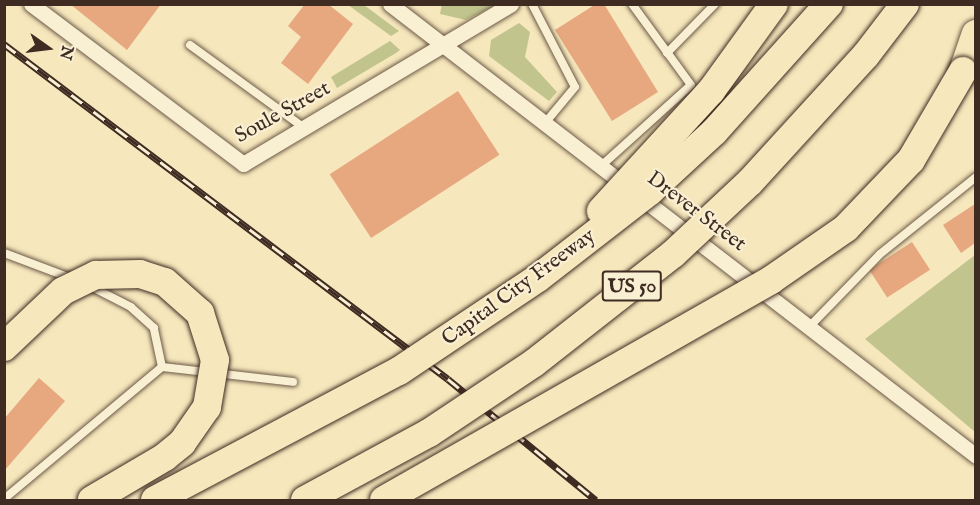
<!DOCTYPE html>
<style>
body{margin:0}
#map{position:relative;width:980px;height:505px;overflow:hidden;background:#f6e7bc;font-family:"IM FELL English",serif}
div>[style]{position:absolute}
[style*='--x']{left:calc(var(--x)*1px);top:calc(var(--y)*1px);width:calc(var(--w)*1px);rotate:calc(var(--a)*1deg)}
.green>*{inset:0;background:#c1c48d}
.building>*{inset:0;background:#e7a77f;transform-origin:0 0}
.roads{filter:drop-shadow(0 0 2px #6c5a48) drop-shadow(0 0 2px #6c5a48)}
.lane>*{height:8px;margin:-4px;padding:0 4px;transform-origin:4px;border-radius:4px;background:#f9efd3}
.street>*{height:15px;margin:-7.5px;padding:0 7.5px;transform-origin:7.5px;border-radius:7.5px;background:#f9efd3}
.highway>*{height:28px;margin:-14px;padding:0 14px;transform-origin:14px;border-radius:14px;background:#f6e7bc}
.rail>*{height:7px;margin-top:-3.5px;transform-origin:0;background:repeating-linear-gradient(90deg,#f9efd3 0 14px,#3e2b22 0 28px);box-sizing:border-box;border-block:2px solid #3e2b22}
.bridges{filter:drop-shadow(0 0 2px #3e2b22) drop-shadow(0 0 2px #3e2b22)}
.highway-bridge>*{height:28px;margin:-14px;padding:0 14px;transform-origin:14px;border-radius:14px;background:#f6e7bc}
span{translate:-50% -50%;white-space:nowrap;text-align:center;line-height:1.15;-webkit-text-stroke:4.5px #f9efd3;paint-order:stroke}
.shield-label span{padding:2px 4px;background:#f9efd3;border:2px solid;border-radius:4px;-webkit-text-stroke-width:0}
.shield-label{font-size:20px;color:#3e2b22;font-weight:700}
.street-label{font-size:21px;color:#3e2b22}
.frame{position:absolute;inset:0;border:6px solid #3e2b22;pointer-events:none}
.north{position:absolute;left:18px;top:18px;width:60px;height:60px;-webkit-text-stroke:4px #f9efd3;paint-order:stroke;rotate:104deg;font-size:16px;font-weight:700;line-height:24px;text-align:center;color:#3e2b22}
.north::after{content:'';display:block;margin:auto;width:21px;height:27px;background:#3e2b22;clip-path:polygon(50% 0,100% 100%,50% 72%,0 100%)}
</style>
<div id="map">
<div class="green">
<i style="clip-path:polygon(442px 4px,496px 5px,466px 20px,440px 14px)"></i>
<i style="clip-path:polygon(348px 5px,364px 5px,399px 31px,391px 36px)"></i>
<i style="clip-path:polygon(519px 23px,530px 32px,525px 57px,557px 92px,549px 101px,489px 56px,491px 40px)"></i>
<i style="clip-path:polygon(390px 41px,400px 50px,396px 53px,337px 88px,331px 77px)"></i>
<i style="clip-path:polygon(975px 255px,975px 432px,865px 339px)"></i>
</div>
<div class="building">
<i style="clip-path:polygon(70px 4px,161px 4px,127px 50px)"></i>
<i style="clip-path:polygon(305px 4px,328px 4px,353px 24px,308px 84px,281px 63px,301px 37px,288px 26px)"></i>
<i style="clip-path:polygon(596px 4px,604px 4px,658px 92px,612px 121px,555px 30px)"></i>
<i style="left:458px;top:91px;width:76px;height:153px;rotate:57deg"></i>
<i style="clip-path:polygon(975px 204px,975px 243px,961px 253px,943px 225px)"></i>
<i style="left:912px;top:242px;width:33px;height:51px;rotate:57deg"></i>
<i style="clip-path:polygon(39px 378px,65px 401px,4px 471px,4px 419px)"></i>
</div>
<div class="roads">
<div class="lane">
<i style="--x:532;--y:4;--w:93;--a:62.6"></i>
<i style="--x:575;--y:87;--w:47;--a:129.8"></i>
<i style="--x:190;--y:45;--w:140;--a:36"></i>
<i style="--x:667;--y:53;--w:69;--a:-45.6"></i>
<i style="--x:601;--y:166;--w:121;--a:-42"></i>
<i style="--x:691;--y:85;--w:100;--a:-126.1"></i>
<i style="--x:4;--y:253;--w:74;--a:20.6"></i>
<i style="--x:810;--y:326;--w:100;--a:-45.8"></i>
<i style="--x:880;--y:254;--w:123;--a:-38.7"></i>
<i style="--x:162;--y:367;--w:132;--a:6.5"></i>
<i style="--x:4;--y:499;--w:206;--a:-39.9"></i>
<i style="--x:162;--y:367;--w:40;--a:-102"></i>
<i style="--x:154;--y:328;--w:31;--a:-138"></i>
<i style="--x:131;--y:307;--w:46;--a:-152.9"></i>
</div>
<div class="street">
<i style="--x:31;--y:4;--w:266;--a:37"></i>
<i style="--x:243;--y:164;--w:312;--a:-30.8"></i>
<i style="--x:390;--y:4;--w:740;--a:37.64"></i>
</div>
<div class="highway">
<i style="--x:963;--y:71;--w:39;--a:-71"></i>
</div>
</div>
<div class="rail">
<i style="--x:4;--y:44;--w:556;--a:37.03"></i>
<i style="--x:448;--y:379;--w:191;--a:39.3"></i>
</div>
<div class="bridges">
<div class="highway-bridge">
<i style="--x:601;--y:211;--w:163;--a:-47.5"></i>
<i style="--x:711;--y:91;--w:107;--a:-54.1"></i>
<i style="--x:4;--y:347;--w:81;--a:-43.5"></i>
<i style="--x:63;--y:291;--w:37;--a:-26"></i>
<i style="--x:96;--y:275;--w:44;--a:-1.3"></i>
<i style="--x:140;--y:274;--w:26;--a:18"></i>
<i style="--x:165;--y:282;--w:47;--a:41.5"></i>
<i style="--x:200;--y:313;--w:49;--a:72.3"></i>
<i style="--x:215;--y:360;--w:48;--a:99.7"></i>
<i style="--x:207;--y:407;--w:44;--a:124.8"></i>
<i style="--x:182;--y:443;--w:22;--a:141"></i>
<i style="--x:165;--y:457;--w:85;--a:149.5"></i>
<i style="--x:155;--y:500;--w:276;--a:-27.9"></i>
<i style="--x:399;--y:371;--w:167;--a:-33.8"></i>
<i style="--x:538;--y:278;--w:142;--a:-37.8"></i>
<i style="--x:650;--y:191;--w:87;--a:-42.7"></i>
<i style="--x:714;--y:132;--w:172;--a:-48.1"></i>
<i style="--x:305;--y:500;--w:141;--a:-28.4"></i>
<i style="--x:429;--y:433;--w:126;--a:-33.7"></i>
<i style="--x:534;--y:363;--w:177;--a:-38.1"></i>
<i style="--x:673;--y:254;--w:105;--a:-43.1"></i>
<i style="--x:750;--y:182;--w:172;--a:-47.6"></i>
<i style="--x:866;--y:55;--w:64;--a:-52.6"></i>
<i style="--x:384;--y:500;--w:445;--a:-29.6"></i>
<i style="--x:771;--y:280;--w:91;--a:-34.7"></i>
<i style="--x:846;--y:228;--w:94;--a:-46.3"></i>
<i style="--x:911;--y:160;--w:103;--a:-59.7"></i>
</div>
</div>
<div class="shield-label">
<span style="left:632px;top:286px">US 50</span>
</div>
<div class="street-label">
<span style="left:283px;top:113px;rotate:-29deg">Soule Street</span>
<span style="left:696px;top:212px;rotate:37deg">Drever Street</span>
<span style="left:519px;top:288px;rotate:-36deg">Capital City Freeway</span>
</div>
<div class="frame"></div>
<div class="north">N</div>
</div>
